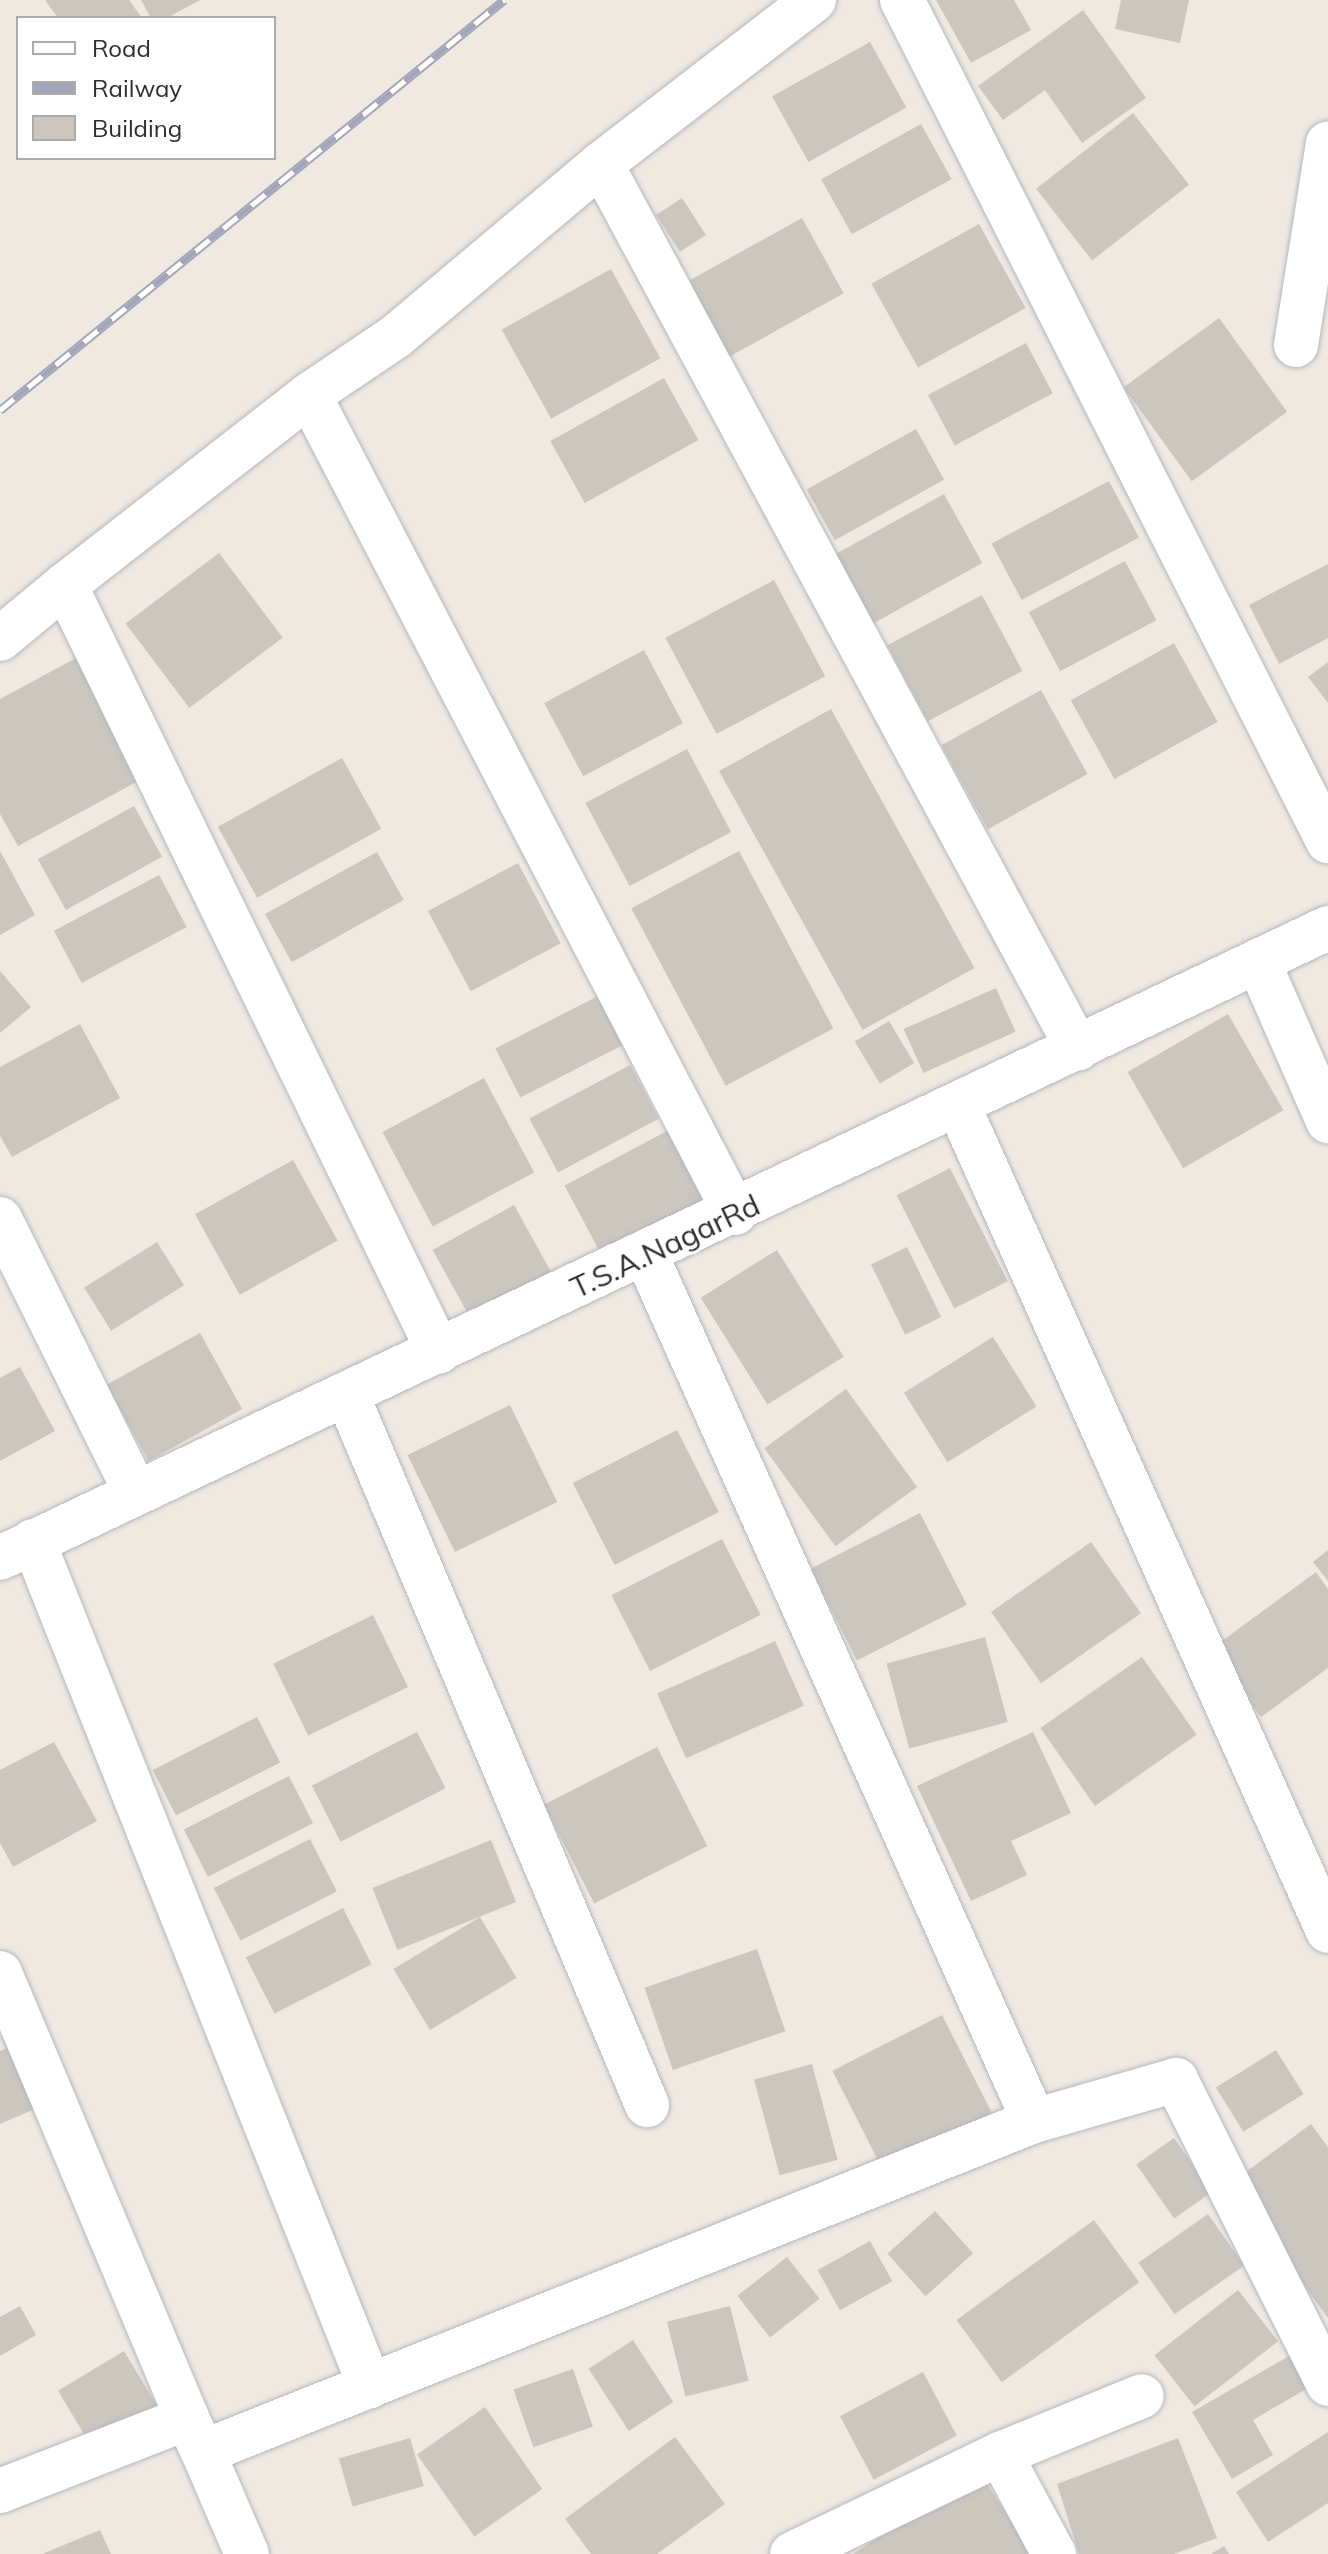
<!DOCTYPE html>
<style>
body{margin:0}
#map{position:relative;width:1328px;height:2554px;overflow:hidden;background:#efe9e1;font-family:Mulish,sans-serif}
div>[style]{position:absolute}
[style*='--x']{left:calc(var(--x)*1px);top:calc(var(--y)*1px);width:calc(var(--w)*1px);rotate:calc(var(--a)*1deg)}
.building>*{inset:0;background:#cbc7bf;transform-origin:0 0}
.roads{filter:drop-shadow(0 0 2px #b4b7c1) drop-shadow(0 0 2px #b4b7c1)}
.minor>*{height:44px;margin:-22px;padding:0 22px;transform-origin:22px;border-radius:22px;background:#fff}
.rail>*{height:9px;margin-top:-4.5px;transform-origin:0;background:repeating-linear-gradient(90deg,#fff 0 18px,#a3a6b8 0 36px);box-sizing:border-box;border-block:2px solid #a3a6b8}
span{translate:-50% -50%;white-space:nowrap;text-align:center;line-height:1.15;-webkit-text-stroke:6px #fff;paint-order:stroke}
.street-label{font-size:30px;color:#2e2e2e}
.legend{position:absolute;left:16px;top:16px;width:260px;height:144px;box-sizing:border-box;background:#fff;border:2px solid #ababab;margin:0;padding:10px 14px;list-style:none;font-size:24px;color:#2e2e2e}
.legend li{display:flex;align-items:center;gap:16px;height:40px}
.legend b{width:40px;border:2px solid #ababab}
</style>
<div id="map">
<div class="building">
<i style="clip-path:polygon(45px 0,129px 0,142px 18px,58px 18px)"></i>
<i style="clip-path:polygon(141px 0,200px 0,167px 18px,151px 18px)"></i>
<i style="clip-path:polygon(936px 0,1014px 0,1031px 30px,971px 63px)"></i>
<i style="clip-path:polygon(1121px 0,1189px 0,1180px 43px,1115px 29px)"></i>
<i style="clip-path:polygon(1083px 10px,1146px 98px,1082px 143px,1045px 90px,1003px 120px,978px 86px)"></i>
<i style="left:870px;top:42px;width:75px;height:112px;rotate:61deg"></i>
<i style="left:1133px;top:113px;width:91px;height:123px;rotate:52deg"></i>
<i style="left:921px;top:124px;width:63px;height:114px;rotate:61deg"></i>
<i style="left:682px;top:198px;width:44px;height:31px;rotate:57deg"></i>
<i style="left:802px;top:218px;width:86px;height:134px;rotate:61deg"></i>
<i style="left:979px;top:224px;width:96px;height:123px;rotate:61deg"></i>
<i style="left:611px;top:269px;width:102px;height:125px;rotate:61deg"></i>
<i style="left:1219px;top:318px;width:116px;height:118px;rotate:54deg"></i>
<i style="left:1026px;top:343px;width:57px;height:111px;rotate:62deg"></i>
<i style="left:664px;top:378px;width:71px;height:130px;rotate:61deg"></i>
<i style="left:916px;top:429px;width:58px;height:125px;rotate:61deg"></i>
<i style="left:1109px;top:481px;width:64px;height:133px;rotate:62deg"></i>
<i style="left:944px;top:494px;width:79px;height:132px;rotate:61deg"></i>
<i style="left:219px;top:553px;width:106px;height:117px;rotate:53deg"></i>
<i style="left:1125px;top:561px;width:67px;height:109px;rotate:62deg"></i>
<i style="clip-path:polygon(1328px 564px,1328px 638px,1279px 664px,1249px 605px)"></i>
<i style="left:774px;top:580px;width:109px;height:123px;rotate:62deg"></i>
<i style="left:982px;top:595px;width:86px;height:107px;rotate:62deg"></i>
<i style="left:1174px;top:643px;width:90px;height:118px;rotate:61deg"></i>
<i style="left:644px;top:650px;width:83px;height:113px;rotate:62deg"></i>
<i style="clip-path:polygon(76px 658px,142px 779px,18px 846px,0 814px,0 699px)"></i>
<i style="clip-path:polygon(1328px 662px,1328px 703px,1308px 677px)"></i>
<i style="left:1041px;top:690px;width:96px;height:114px;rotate:61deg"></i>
<i style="left:831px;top:709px;width:296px;height:128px;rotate:61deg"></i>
<i style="left:687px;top:749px;width:94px;height:115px;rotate:62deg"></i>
<i style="left:342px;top:758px;width:81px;height:142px;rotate:61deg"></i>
<i style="left:134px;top:806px;width:58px;height:110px;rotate:61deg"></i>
<i style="clip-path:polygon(0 851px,35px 915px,0 935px)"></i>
<i style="left:739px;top:851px;width:201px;height:122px;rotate:62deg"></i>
<i style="left:377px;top:852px;width:55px;height:128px;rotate:61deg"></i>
<i style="left:518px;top:863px;width:91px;height:102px;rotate:62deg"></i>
<i style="left:159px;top:875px;width:59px;height:119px;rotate:62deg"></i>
<i style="clip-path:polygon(0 971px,31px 1007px,0 1033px)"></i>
<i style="left:996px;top:988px;width:48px;height:101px;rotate:66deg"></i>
<i style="left:604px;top:993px;width:55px;height:122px;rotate:63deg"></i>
<i style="left:1228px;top:1014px;width:111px;height:116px;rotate:60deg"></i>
<i style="left:889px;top:1021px;width:49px;height:40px;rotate:59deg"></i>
<i style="clip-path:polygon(80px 1024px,120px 1098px,12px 1157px,0 1136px,0 1067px)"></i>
<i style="left:630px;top:1065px;width:61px;height:114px;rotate:62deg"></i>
<i style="left:484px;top:1078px;width:107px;height:115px;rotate:62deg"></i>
<i style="left:682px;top:1123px;width:90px;height:133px;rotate:62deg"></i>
<i style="left:293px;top:1160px;width:92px;height:112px;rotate:61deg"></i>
<i style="left:950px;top:1168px;width:127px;height:60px;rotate:63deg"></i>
<i style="left:514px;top:1205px;width:79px;height:93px;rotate:61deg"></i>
<i style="left:157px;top:1242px;width:51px;height:86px;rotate:58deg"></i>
<i style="left:907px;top:1247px;width:78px;height:40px;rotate:64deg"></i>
<i style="left:777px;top:1250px;width:126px;height:90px;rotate:58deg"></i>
<i style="left:200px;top:1333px;width:87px;height:107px;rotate:61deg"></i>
<i style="left:993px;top:1337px;width:82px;height:105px;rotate:58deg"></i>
<i style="clip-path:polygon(20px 1367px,55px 1431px,0 1461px,0 1378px)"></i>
<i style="left:846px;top:1389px;width:121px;height:101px;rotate:54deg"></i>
<i style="left:510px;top:1405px;width:108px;height:114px;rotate:64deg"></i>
<i style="left:677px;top:1430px;width:92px;height:117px;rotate:63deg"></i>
<i style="left:920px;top:1513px;width:103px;height:123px;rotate:63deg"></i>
<i style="left:722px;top:1539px;width:85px;height:124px;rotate:63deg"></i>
<i style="left:1091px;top:1542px;width:87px;height:122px;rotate:55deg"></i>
<i style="clip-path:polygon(1328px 1550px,1328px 1581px,1313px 1562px)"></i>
<i style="clip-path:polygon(1316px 1572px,1328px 1589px,1328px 1668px,1261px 1717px,1211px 1649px)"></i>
<i style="left:373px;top:1615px;width:80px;height:111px;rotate:64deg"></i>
<i style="left:985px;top:1637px;width:88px;height:102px;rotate:75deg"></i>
<i style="left:775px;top:1641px;width:71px;height:129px;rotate:66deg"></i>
<i style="left:1142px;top:1657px;width:95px;height:124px;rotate:55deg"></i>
<i style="left:257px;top:1717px;width:51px;height:117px;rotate:63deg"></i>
<i style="left:417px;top:1732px;width:63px;height:118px;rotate:63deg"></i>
<i style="clip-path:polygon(1033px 1732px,1071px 1813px,1011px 1841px,1027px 1875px,971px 1901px,917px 1786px)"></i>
<i style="clip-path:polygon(54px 1742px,97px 1821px,13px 1867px,0 1843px,0 1770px)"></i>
<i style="left:657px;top:1747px;width:111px;height:127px;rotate:63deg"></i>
<i style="left:289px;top:1776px;width:53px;height:118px;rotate:63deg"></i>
<i style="left:310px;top:1839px;width:59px;height:108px;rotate:63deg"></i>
<i style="left:491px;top:1840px;width:67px;height:128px;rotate:68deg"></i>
<i style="left:343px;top:1908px;width:63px;height:109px;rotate:63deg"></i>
<i style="left:480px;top:1917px;width:71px;height:101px;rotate:59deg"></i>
<i style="left:757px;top:1949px;width:87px;height:119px;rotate:71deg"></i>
<i style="left:942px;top:2015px;width:110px;height:123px;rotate:63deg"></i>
<i style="clip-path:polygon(15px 2045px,42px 2106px,0 2124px,0 2051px)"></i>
<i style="left:1276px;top:2050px;width:52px;height:71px;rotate:58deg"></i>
<i style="left:812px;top:2064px;width:99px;height:60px;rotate:75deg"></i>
<i style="clip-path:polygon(1311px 2124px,1328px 2147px,1328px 2318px,1271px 2240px,1279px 2234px,1239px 2177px)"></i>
<i style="left:1174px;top:2138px;width:66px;height:46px;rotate:55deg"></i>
<i style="left:935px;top:2211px;width:57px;height:64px;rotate:48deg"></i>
<i style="left:1208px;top:2214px;width:63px;height:85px;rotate:55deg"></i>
<i style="left:1094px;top:2220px;width:77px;height:170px;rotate:54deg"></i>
<i style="left:870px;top:2241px;width:46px;height:60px;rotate:61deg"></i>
<i style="left:787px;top:2257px;width:53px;height:63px;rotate:52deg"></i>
<i style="left:1238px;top:2290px;width:65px;height:106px;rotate:52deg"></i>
<i style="clip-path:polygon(20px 2306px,36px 2335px,0 2356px,0 2317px)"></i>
<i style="left:730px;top:2306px;width:77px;height:65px;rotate:76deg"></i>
<i style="left:633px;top:2340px;width:74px;height:53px;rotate:57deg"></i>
<i style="left:124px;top:2351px;width:68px;height:77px;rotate:59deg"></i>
<i style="clip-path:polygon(1289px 2356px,1308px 2388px,1253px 2420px,1273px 2455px,1232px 2479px,1192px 2412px)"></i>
<i style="left:573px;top:2369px;width:61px;height:63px;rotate:71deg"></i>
<i style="left:923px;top:2372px;width:72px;height:94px;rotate:62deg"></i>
<i style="left:485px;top:2407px;width:100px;height:83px;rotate:55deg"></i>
<i style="clip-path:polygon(1328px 2432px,1328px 2503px,1268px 2542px,1236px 2492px)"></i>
<i style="clip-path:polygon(675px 2437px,725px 2504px,657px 2554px,591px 2554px,565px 2519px)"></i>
<i style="left:410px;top:2438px;width:50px;height:74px;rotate:74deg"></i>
<i style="clip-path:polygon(1178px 2438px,1217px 2538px,1174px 2554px,1079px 2554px,1057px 2484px)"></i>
<i style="clip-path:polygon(979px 2472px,1033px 2554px,853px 2554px)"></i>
<i style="clip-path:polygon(100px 2530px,111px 2554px,42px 2554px)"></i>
<i style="clip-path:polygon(1224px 2546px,1229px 2554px,1211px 2554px)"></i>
</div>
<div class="roads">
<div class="minor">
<i style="--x:902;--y:0;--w:943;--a:63.14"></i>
<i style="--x:601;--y:164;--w:1005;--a:61.68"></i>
<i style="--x:1296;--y:345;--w:204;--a:-81"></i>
<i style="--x:309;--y:395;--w:309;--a:142.1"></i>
<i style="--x:65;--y:585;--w:853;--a:64.01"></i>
<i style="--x:0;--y:639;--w:85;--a:-39.7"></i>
<i style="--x:1258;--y:961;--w:175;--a:66.4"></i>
<i style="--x:958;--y:1105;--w:905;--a:65.87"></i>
<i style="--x:735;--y:1213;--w:922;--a:-117.51"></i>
<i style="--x:309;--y:395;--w:104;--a:-34"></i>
<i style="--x:395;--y:337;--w:269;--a:-40"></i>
<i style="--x:601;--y:164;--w:269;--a:-37.6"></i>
<i style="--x:0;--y:1219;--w:306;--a:63.6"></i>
<i style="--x:347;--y:1395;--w:771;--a:67.09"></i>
<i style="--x:33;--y:1541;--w:910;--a:68.26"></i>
<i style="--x:0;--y:1558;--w:1470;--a:-25.38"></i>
<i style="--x:0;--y:1973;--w:483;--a:67.2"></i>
<i style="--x:1034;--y:2121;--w:148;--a:-16.1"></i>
<i style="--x:1176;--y:2080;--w:340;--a:63.4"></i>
<i style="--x:203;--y:2452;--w:111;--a:66.7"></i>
<i style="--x:1000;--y:2454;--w:114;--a:61.6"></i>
<i style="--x:0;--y:2491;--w:201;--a:-21.3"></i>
<i style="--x:187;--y:2418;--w:38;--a:65"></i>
<i style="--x:203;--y:2452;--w:894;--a:-21.72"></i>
<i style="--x:1034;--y:2121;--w:949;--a:-114.13"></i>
<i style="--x:792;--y:2554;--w:231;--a:-25.7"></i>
<i style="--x:1000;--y:2454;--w:153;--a:-22.2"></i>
</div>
</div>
<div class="rail">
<i style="--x:0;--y:410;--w:650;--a:-39.13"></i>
</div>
<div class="street-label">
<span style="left:665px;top:1246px;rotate:-25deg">T.S.A.NagarRd</span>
</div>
<ul class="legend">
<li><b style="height:10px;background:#fff"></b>Road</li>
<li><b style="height:10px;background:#a3a6b8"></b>Railway</li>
<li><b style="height:22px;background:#cbc7bf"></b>Building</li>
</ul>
</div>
